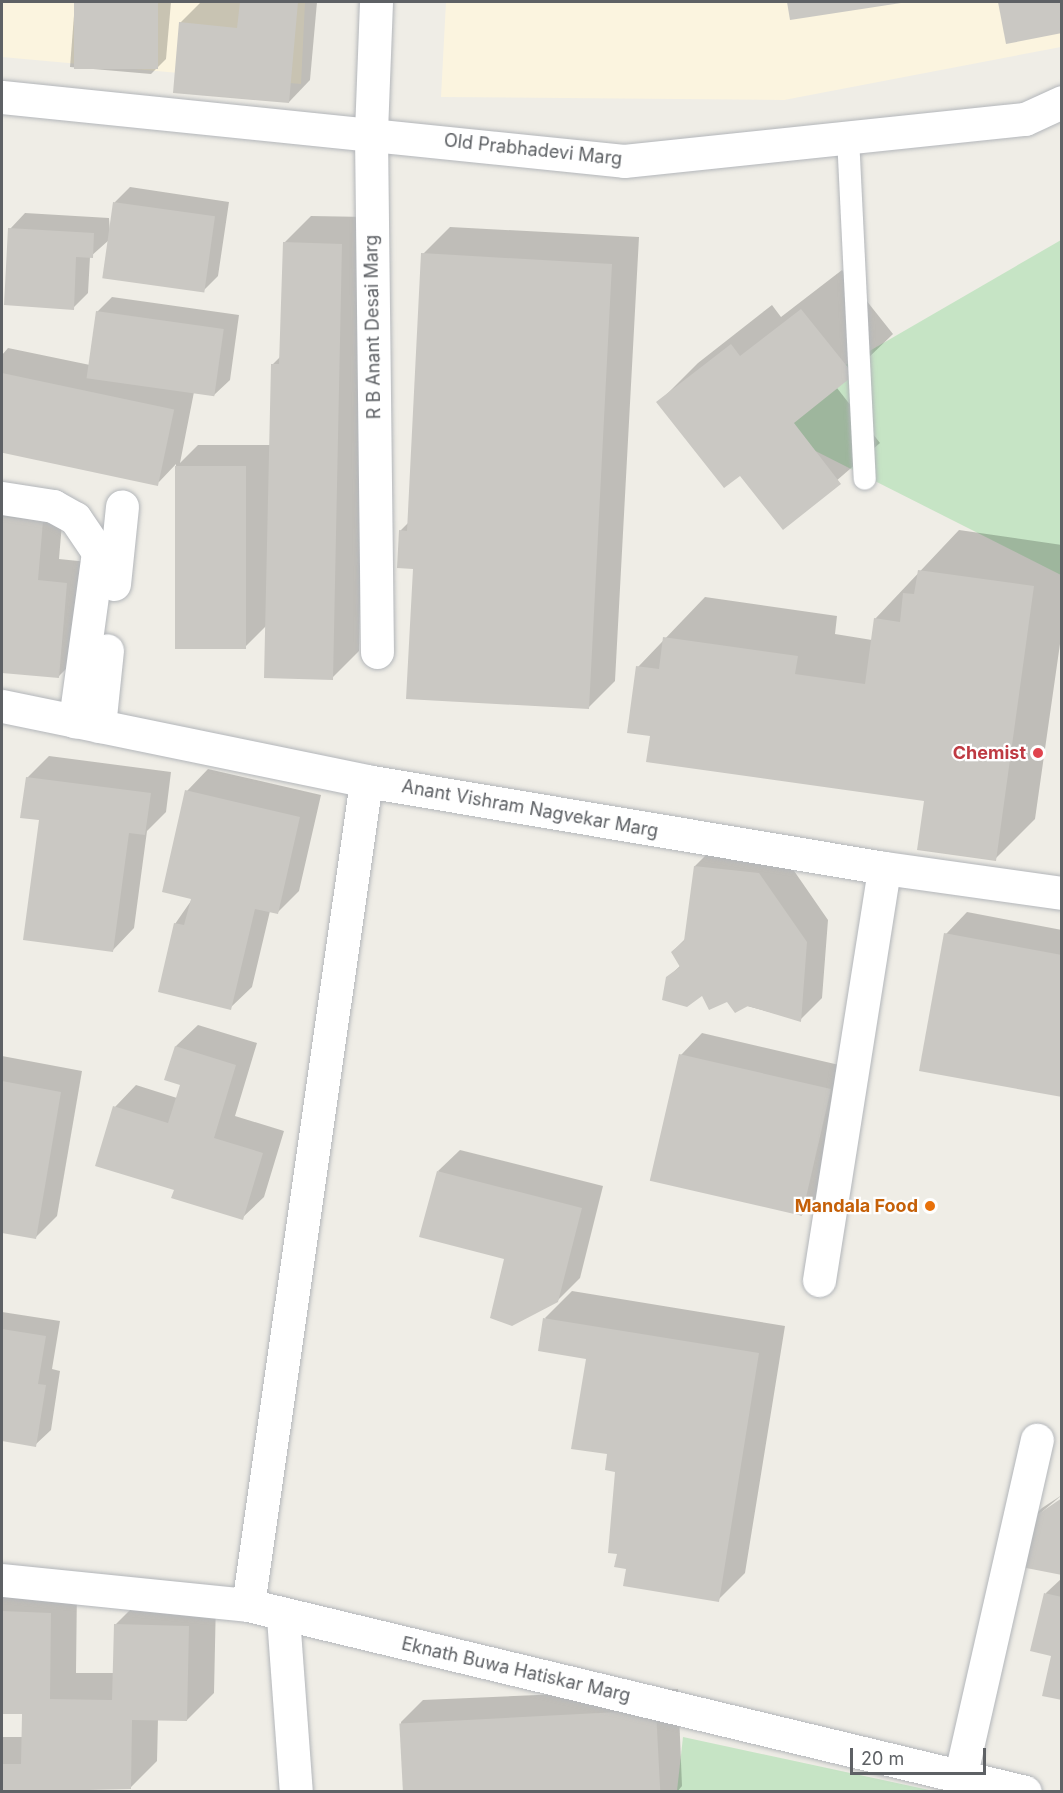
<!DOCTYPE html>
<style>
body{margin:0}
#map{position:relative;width:1063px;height:1793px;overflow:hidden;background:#efede6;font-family:Inter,sans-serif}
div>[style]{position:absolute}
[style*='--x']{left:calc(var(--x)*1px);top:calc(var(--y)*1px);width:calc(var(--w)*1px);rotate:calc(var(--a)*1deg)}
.commercial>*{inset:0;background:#fbf4df}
.green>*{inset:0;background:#c6e4c5}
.shadow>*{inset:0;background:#0003}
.building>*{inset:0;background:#cac8c3;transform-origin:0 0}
.roads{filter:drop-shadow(0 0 2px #b3b6ba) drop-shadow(0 0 2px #b3b6ba)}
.service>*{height:22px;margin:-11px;padding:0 11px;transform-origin:11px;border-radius:11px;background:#fff}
.minor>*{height:33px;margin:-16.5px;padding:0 16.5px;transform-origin:16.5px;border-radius:16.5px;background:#fff}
.tertiary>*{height:33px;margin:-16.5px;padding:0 16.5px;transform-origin:16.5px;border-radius:16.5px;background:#fff}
.dots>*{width:16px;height:16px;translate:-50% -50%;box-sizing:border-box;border:3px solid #fff;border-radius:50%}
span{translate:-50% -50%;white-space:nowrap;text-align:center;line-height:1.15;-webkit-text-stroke:4.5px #fff;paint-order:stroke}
.street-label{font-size:18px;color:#5e6165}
.health-label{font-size:18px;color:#be3a42;font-weight:700}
.right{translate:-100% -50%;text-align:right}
.food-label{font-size:18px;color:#c56008;font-weight:700}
.frame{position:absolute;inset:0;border:3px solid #5e6165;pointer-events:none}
.scale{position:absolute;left:850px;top:1748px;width:136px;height:27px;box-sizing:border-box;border:3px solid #5e6165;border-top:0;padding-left:8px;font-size:18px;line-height:21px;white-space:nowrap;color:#5e6165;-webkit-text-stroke:4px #fff;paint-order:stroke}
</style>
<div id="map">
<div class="commercial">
<i style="clip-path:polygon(2px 2px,305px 2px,301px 84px,2px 57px)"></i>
<i style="clip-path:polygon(446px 2px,1061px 2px,1061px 47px,784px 100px,441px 97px)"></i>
</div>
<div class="green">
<i style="clip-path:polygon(1061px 240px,1061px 575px,752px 419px)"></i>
<i style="clip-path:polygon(683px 1737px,934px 1791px,677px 1791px)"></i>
</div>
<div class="shadow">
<i style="clip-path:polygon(75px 2px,171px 2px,166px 59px,151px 74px,70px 67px)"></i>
<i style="clip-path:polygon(201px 2px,317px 2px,310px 80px,289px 102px,180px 23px)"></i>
<i style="clip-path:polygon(788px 2px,900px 2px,791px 18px)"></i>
<i style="clip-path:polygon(999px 2px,1062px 2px,1062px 31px,1007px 42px)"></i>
<i style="clip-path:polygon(130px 187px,229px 202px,218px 276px,203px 291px,109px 240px,90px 257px,88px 293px,73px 308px,10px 229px,25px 213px,109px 218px,110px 234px,115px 202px)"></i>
<i style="clip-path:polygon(311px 216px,368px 217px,359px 651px,332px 678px,266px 626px,245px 647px,176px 647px,176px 464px,159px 482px,2px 450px,2px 355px,8px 348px,90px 365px,97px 312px,112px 297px,239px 315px,230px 380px,214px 395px,194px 392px,180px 463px,198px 445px,270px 445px,272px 365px,281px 356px,284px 243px)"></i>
<i style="clip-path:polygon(450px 227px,639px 237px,615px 681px,588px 708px,414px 567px,400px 531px,409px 522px,423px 254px)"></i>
<i style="clip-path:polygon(842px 270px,893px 334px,837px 388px,880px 443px,783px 527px,741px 474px,658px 403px,698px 363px,772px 305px,781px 317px)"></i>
<i style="clip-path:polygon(2px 494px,64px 499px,59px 559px,88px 562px,80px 655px,58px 677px,2px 671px)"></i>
<i style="clip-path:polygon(959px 530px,1062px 545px,1062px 630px,1035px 819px,995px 859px,925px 800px,651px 734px,638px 667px,705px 597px,837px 616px,835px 634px,872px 640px,875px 619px)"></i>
<i style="clip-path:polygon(49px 756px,171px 772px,166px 812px,147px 831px,134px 928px,113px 950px,27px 778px)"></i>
<i style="clip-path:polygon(208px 769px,321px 795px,299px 891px,277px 913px,270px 911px,252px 987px,230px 1008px,175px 924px,193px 898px,187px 791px)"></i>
<i style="clip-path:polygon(717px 844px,781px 852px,828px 920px,822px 998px,800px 1020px,702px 994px,667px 978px,681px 965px,672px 952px,685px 939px,695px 866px)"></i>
<i style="clip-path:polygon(967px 912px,1062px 930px,1062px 1095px,946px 934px)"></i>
<i style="clip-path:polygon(198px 1025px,257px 1043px,235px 1116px,284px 1131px,264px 1197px,242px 1218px,176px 1190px,115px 1107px,136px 1085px,177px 1098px,181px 1084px,176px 1046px)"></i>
<i style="clip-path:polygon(702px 1033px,852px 1068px,823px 1194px,801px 1216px,681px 1055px)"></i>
<i style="clip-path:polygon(2px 1056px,82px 1071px,57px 1216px,35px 1238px,2px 1232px)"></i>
<i style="clip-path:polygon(460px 1150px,603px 1186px,580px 1278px,557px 1301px,506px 1258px,438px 1171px)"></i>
<i style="clip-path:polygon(572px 1291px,785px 1326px,745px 1573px,718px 1600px,627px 1568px,618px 1553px,616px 1471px,587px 1358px,545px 1318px)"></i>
<i style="clip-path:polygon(2px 1312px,60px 1321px,52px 1369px,60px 1371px,51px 1430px,35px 1445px,2px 1440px)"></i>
<i style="clip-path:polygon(1062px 1495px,1038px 1515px,1026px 1523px,1042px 1508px)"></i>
<i style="clip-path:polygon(1062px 1578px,1062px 1699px,1046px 1593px)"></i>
<i style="clip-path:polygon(2px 1584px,77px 1586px,76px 1673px,114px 1673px,115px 1625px,142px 1598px,216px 1599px,214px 1693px,187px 1720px,158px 1719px,157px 1761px,130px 1788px,2px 1792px,2px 1737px,23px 1737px,24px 1713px,2px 1713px)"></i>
<i style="clip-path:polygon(678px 1689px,682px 1786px,677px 1792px,404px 1792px,401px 1722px,423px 1700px)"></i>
</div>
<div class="building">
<i style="left:74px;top:2px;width:84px;height:67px"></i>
<i style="clip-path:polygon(240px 2px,298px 2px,289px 103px,173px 93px,179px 22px,237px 28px)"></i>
<i style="clip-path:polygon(787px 2px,901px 2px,901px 3px,790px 20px)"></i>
<i style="clip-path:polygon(998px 2px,1062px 2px,1062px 33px,1006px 44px)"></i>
<i style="left:113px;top:202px;width:103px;height:77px;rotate:8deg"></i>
<i style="clip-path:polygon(8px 228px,94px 233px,93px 258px,76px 257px,74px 310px,4px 305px)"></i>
<i style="clip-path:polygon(283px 242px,342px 244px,333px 680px,264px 678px,271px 364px,279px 364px)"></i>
<i style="clip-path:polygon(421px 253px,612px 264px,589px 709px,406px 699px,413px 569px,397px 568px,399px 530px,407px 531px)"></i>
<i style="clip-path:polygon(801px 309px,854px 375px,794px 423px,841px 484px,783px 530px,740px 476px,724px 488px,656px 402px,731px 344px,740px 356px)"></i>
<i style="left:96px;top:311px;width:129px;height:68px;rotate:8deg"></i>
<i style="left:2px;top:373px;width:176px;height:78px;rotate:12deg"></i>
<i style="left:175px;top:466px;width:71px;height:183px"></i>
<i style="clip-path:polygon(2px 517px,43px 521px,38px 580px,67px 583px,59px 678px,2px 673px)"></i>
<i style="clip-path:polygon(918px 570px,1034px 586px,996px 861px,917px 850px,924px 801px,646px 762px,650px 736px,627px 733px,636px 666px,659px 669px,663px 637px,798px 656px,795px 674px,865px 684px,874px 618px,900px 622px,903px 593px,914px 594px)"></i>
<i style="clip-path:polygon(26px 777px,151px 793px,145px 835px,129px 833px,113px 952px,23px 940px,39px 820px,20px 818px)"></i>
<i style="clip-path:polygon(185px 790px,300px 817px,278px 914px,255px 909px,231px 1010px,158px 992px,174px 923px,184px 925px,191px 899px,162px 892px)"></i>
<i style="clip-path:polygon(694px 866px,759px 873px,807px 942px,801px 1022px,748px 1006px,735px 1013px,727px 1002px,709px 1010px,702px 996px,687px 1007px,662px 1000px,666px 977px,680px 967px,671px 952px,684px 941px)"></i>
<i style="clip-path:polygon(944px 933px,1062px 955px,1062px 1097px,919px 1071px)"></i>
<i style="clip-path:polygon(175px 1046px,236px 1065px,214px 1138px,263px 1153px,243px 1220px,171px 1198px,174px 1190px,95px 1166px,113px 1106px,168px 1123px,180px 1085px,164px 1080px)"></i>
<i style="left:679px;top:1054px;width:156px;height:130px;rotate:13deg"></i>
<i style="clip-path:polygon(2px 1081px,61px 1092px,36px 1239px,2px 1233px)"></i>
<i style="clip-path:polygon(437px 1171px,582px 1208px,558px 1302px,512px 1326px,490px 1318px,504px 1259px,419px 1237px)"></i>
<i style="clip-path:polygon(543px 1318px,759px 1353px,719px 1602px,623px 1586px,626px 1569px,614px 1567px,617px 1554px,608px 1553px,615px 1472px,605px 1470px,607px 1454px,571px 1449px,586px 1359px,538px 1351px)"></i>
<i style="clip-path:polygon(2px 1329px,46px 1336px,38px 1384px,46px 1385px,36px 1447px,2px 1441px)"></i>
<i style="clip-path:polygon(1062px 1498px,1062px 1575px,1016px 1566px,1025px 1523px)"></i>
<i style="clip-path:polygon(1044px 1593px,1062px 1597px,1062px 1700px,1042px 1696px,1051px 1656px,1030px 1651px)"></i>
<i style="clip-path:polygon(2px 1611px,51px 1613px,50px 1699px,112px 1700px,114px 1624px,189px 1626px,187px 1721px,132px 1720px,131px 1789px,2px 1792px,2px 1764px,21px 1764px,22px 1714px,2px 1714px)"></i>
<i style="left:656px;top:1710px;width:82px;height:257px;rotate:87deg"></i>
</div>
<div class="roads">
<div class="service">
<i style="--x:848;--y:137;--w:342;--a:87.2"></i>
</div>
<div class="minor">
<i style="--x:376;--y:2;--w:132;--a:92.2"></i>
<i style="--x:371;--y:134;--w:518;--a:89.34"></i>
<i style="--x:2;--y:498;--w:52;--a:8.9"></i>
<i style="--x:53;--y:506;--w:25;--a:29"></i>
<i style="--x:75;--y:518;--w:41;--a:55.9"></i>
<i style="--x:98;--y:552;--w:171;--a:97.8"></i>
<i style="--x:114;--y:584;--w:78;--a:-84.1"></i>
<i style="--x:2;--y:706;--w:372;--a:11.6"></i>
<i style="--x:366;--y:781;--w:525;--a:9.53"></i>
<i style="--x:884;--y:868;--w:180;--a:8"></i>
<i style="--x:99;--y:726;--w:76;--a:-84"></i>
<i style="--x:819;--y:1280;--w:417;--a:-81"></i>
<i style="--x:2;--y:1580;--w:247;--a:5.8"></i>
<i style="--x:248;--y:1605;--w:799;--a:13.53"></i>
<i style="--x:248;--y:1605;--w:832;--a:-81.85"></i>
<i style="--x:283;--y:1617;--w:175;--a:85.8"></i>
<i style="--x:960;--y:1778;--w:347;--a:-77.2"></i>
</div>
<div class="tertiary">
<i style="--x:2;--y:97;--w:625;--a:5.87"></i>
<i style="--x:624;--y:161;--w:403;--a:-6"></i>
<i style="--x:1025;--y:119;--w:41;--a:-24.7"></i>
</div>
</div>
<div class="dots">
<i style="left:1038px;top:753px;background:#e0444e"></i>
<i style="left:930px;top:1206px;background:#e8710a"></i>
</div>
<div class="street-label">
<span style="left:533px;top:150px;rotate:6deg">Old Prabhadevi Marg</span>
<span style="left:373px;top:327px;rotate:-91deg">R B Anant Desai Marg</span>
<span style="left:530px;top:809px;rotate:10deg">Anant Vishram Nagvekar Marg</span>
<span style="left:516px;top:1670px;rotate:13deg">Eknath Buwa Hatiskar Marg</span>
</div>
<div class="health-label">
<span class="right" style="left:1026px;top:753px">Chemist</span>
</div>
<div class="food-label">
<span class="right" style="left:918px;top:1206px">Mandala Food</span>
</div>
<div class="frame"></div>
<div class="scale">20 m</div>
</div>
